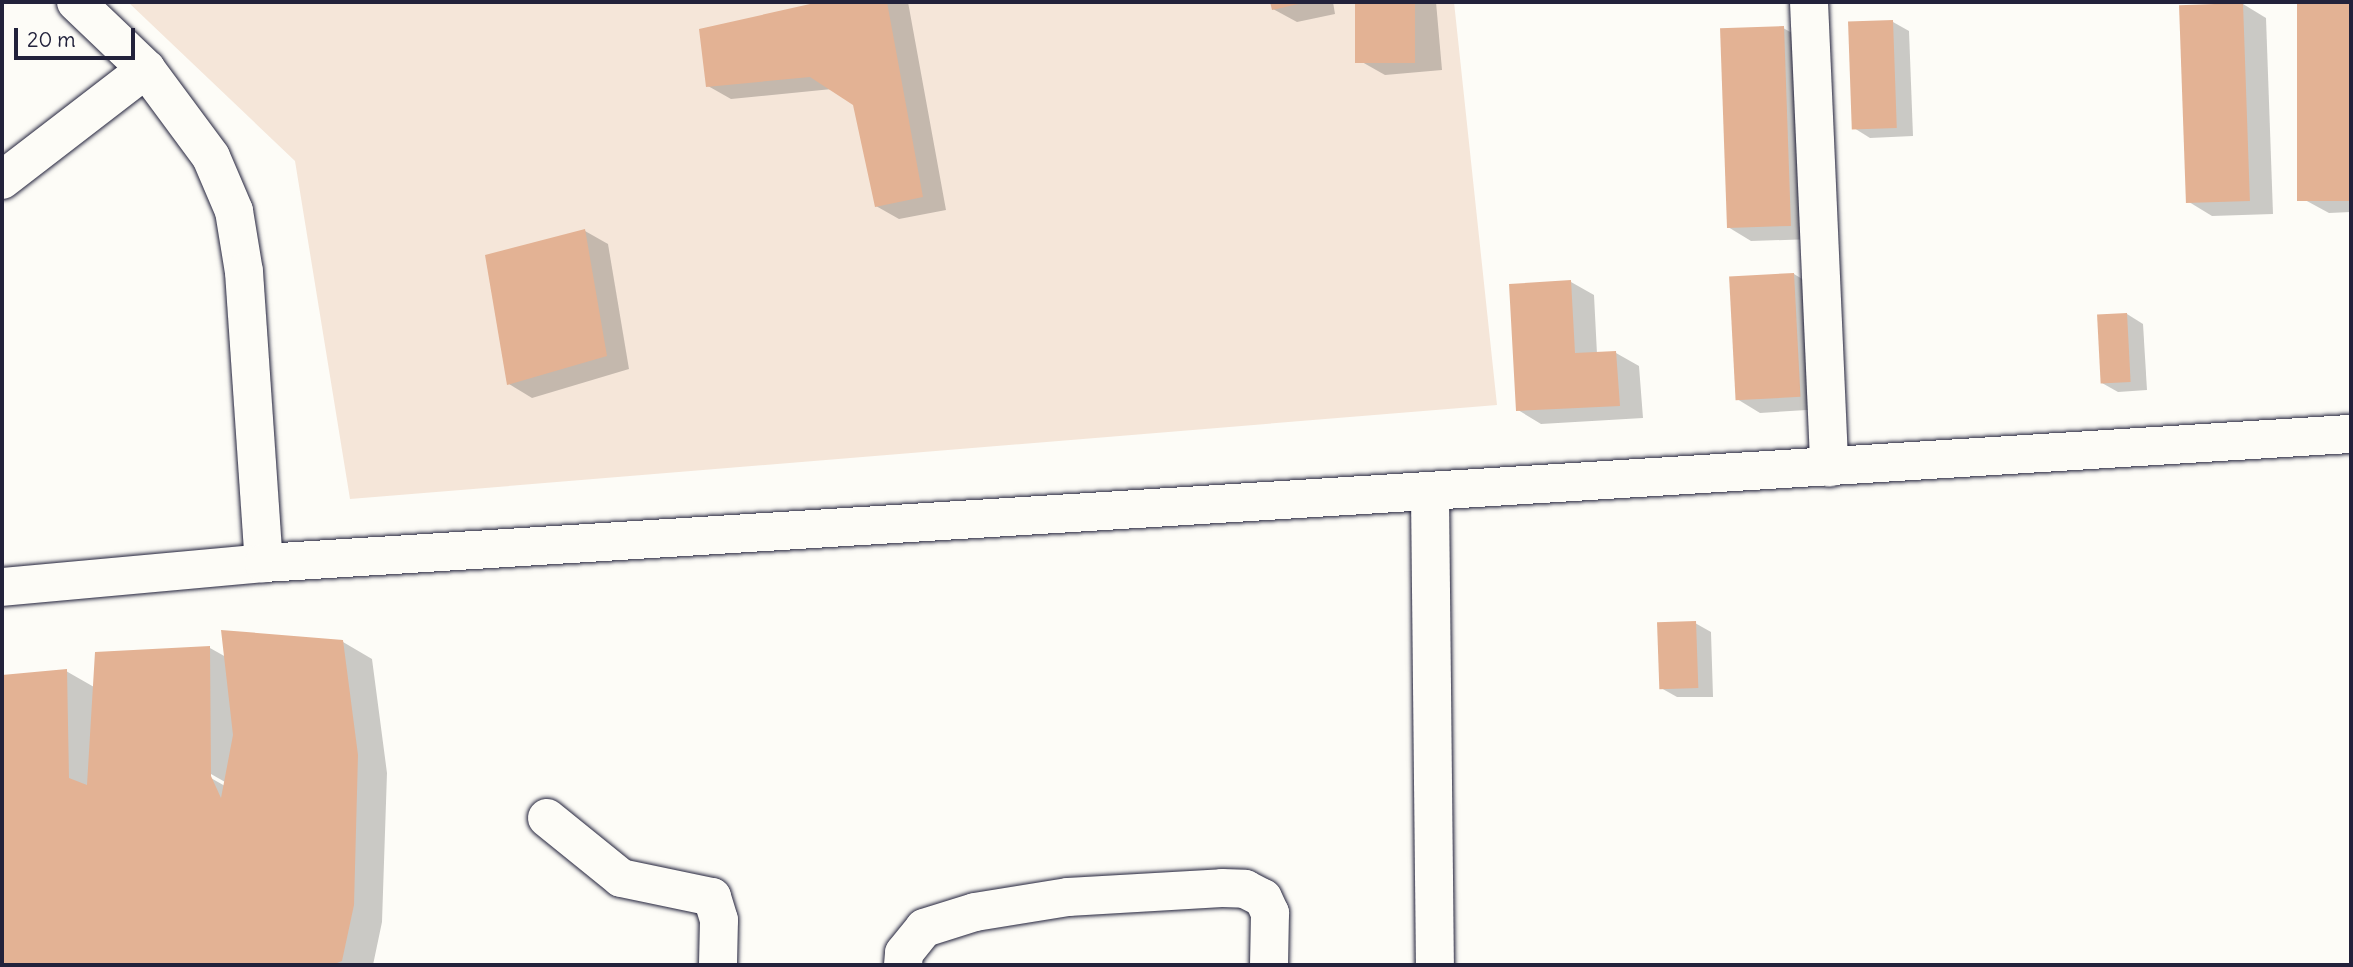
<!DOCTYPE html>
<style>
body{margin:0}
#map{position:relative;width:2353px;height:967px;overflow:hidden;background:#fdfcf7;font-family:Delius,sans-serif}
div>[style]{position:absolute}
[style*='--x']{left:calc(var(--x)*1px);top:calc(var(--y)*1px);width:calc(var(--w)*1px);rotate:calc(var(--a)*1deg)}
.built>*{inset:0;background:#f5e6d9}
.shadow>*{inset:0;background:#0003}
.building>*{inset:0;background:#e3b294;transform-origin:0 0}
.roads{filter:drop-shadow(0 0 2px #22223b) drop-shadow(0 0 2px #22223b)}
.minor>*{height:38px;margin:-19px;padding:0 19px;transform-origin:19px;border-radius:19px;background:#fdfcf7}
span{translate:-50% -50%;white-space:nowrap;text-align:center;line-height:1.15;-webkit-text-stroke:7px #fdfcf7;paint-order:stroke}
.frame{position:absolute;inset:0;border:4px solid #22223b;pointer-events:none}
.scale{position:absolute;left:14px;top:28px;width:121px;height:32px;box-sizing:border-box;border:4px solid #22223b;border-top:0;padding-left:9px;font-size:21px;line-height:24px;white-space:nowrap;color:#22223b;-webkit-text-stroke:5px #fdfcf7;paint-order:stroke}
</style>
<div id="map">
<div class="built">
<i style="clip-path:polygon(128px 2px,1454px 2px,1497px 405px,350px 499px,295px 161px)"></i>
</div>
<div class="shadow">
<i style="clip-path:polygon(821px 2px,908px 2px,946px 210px,899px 219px,876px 206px,854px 104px,832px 89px,731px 99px,708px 86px)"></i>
<i style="clip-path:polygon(1272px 2px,1333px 2px,1335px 14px,1297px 22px,1273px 9px)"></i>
<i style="clip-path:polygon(1356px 2px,1436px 2px,1442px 70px,1385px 75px,1362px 62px)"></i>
<i style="clip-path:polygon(2299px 2px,2351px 2px,2351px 212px,2329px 213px,2305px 200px)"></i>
<i style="clip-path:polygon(2243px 4px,2266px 18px,2273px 214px,2212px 216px,2189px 202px)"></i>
<i style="clip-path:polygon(1893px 22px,1909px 31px,1913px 136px,1870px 138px,1854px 128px)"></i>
<i style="clip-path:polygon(1783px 28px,1807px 41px,1813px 239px,1751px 241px,1728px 227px)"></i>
<i style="clip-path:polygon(585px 231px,608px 244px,629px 369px,532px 398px,509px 384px)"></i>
<i style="clip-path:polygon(1794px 274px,1817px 288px,1823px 409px,1760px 413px,1737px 399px)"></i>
<i style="clip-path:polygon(1571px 282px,1594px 295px,1597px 354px,1616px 353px,1639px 366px,1643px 418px,1541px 424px,1518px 410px)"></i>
<i style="clip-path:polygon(2127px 314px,2143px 324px,2147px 390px,2118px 392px,2102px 383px)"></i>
<i style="clip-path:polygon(1695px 623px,1711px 632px,1713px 697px,1677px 697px,1661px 688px)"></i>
<i style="clip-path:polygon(evenodd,343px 642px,372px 659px,387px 773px,382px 922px,373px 965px,2px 965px,2px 676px,66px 671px,94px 687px,210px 648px,226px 657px,343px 642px,204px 770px,225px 782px,225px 786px,202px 773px,204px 770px)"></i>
</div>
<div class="building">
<i style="clip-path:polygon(819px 2px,887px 2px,923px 197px,875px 207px,853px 105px,810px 77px,706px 87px,699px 29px)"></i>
<i style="clip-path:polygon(1270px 2px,1303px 2px,1303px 3px,1272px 10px)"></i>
<i style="left:1355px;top:2px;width:60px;height:61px"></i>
<i style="left:2297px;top:2px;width:54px;height:199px"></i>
<i style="left:2243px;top:3px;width:198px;height:64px;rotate:88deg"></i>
<i style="left:1893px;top:20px;width:108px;height:45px;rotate:88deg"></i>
<i style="left:1784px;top:26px;width:200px;height:64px;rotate:88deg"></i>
<i style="clip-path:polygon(585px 229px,607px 356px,507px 385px,485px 255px)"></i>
<i style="left:1794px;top:273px;width:124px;height:65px;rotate:87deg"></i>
<i style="clip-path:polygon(1571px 280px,1575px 353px,1616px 351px,1620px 406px,1516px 411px,1509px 284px)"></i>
<i style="left:2127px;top:313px;width:69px;height:30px;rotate:87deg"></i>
<i style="left:1696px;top:621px;width:67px;height:39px;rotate:88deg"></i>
<i style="clip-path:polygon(221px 630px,343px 640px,358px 755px,354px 905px,342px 961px,332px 965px,2px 965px,2px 675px,67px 669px,69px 778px,87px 785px,95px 652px,210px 646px,211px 776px,221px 798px,233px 735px)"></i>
</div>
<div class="roads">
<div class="minor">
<i style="--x:76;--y:2;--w:97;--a:43.7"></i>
<i style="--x:146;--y:69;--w:109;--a:53.5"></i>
<i style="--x:211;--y:157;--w:59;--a:66.9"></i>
<i style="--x:234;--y:211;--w:62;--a:80.7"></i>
<i style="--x:244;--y:272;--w:292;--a:86.1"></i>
<i style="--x:1809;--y:2;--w:466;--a:87.5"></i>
<i style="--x:2;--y:180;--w:182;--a:-37.6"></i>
<i style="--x:1430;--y:495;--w:470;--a:89.4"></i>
<i style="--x:2;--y:587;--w:263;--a:-5.2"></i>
<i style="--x:264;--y:563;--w:2091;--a:-3.54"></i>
<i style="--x:547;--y:818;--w:95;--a:39"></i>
<i style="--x:621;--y:878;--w:93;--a:11.8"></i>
<i style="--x:712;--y:897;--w:24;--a:73"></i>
<i style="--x:719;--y:920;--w:45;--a:91.3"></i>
<i style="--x:903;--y:965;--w:12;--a:-85"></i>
<i style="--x:904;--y:953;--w:32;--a:-51"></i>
<i style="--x:924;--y:928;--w:53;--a:-17.4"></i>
<i style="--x:975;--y:912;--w:94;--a:-9.2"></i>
<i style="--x:1068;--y:897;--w:154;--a:-3.3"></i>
<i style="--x:1222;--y:888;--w:23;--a:2"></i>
<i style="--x:1245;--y:889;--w:20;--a:27"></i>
<i style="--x:1263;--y:898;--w:17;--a:65"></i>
<i style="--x:1270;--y:913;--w:52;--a:91.1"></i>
</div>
</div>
<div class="frame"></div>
<div class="scale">20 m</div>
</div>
